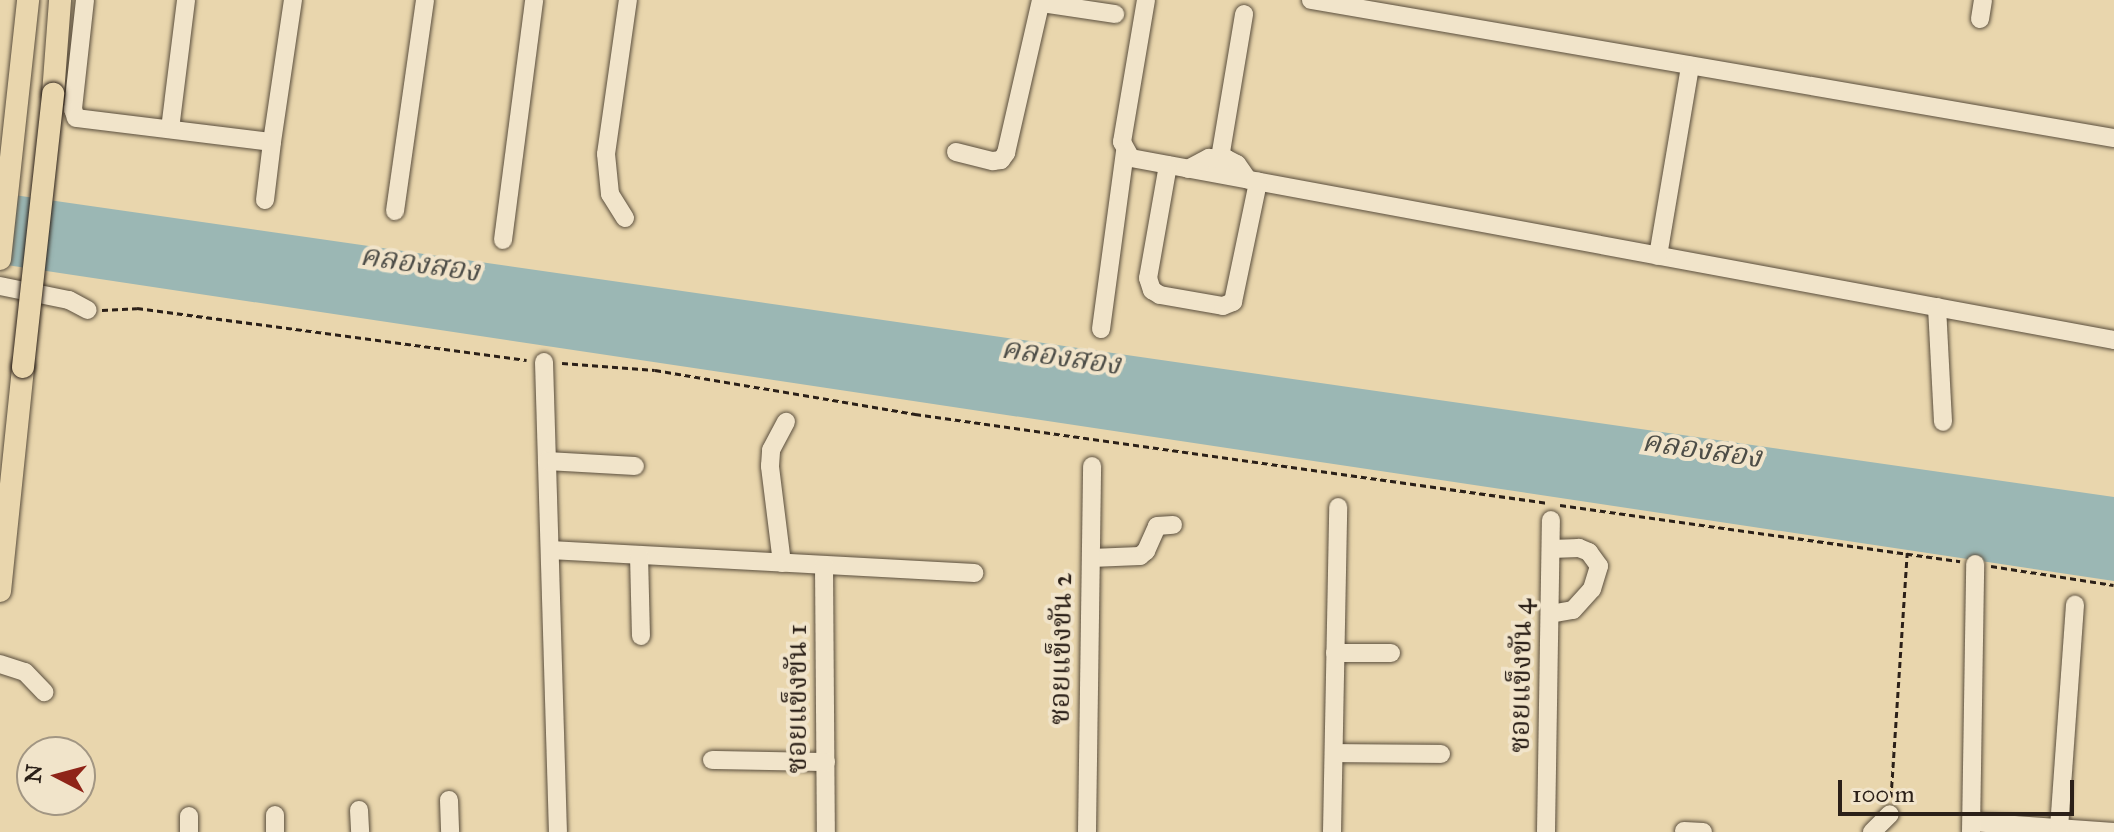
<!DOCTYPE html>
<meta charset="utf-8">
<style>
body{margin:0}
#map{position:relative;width:2114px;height:832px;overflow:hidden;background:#e9d6ad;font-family:"IM FELL Great Primer","Noto Serif Thai",serif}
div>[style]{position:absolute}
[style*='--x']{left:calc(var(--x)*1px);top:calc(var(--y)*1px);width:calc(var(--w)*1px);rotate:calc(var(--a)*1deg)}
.water>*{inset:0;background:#9bb7b4}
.path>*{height:3px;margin-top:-1.5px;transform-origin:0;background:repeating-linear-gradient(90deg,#2b2018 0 6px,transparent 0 10px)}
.roads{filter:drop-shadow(0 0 2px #5a4e3d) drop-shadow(0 0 2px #5a4e3d)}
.minor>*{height:18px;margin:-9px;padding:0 9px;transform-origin:9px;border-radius:9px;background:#f1e4ca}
.major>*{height:22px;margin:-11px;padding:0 11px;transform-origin:11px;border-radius:11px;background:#e9d6ad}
.bridges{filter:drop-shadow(0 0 2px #2b2018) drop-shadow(0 0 2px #2b2018)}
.major-bridge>*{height:22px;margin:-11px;padding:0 11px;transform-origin:11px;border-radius:11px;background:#e9d6ad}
span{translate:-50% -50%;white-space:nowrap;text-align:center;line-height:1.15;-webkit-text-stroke:8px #f1e4ca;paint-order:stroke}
.street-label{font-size:28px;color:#2b2018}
.water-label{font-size:30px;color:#4d4d47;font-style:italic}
.north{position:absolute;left:16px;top:736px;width:80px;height:80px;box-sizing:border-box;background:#f1e4ca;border:2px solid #a29683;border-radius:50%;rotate:276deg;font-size:22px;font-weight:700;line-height:32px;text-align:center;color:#2b2018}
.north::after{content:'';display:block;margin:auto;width:28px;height:36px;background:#8f2418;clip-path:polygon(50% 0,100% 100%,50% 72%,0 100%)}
.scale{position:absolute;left:1838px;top:780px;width:236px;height:36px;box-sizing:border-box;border:4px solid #2b2018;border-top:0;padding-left:10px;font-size:24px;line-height:28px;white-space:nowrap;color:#2b2018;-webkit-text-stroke:6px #f1e4ca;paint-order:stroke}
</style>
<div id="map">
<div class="water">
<i style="clip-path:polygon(0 193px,2114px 497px,2114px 581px,0 264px)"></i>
</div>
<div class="path">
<i style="--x:102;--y:310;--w:35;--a:-3"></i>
<i style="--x:137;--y:308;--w:393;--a:7.6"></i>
<i style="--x:562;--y:363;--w:93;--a:4.3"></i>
<i style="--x:655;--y:370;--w:264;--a:9.6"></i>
<i style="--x:915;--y:414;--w:639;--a:8"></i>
<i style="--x:1560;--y:505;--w:404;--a:8"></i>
<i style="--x:1991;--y:566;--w:124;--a:8.8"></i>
<i style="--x:1891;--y:797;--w:245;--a:-86.2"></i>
</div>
<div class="roads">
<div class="minor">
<i style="--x:85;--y:0;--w:110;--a:96.3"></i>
<i style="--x:73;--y:109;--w:9;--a:72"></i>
<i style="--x:76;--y:118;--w:197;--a:7"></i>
<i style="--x:272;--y:142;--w:144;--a:-81.6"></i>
<i style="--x:1146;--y:0;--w:144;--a:99.6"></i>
<i style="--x:1122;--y:142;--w:18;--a:61"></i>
<i style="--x:1131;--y:158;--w:1000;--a:10.49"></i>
<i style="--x:1311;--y:0;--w:815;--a:9.75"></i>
<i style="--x:1041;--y:3;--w:75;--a:8.5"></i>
<i style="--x:1980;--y:19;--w:19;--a:-81"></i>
<i style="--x:170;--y:129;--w:130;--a:-82.9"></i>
<i style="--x:956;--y:152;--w:38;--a:14"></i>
<i style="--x:993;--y:161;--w:8;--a:-7"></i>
<i style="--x:1001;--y:160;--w:9;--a:-54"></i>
<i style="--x:1006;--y:153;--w:157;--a:-77.1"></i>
<i style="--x:1220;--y:158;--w:146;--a:-80.5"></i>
<i style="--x:1168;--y:165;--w:115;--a:100"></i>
<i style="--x:1148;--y:278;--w:13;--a:72"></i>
<i style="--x:1152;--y:290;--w:9;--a:32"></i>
<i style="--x:1160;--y:295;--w:64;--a:9.9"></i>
<i style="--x:1223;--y:306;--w:11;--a:-22"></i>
<i style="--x:1233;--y:302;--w:123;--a:-78.2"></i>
<i style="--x:1188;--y:169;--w:24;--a:-28"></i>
<i style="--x:1209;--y:158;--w:18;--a:3"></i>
<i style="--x:1227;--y:159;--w:11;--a:27"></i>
<i style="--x:1237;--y:164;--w:19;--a:55"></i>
<i style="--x:265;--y:200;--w:58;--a:-83.1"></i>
<i style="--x:395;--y:211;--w:213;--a:-81.9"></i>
<i style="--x:625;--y:218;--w:28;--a:-122"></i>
<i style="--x:610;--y:194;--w:40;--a:-95.7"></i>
<i style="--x:606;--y:154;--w:156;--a:-81.9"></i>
<i style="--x:503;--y:240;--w:242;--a:-82.6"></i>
<i style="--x:1658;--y:256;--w:193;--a:-80.4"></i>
<i style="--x:0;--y:286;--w:70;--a:11.5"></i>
<i style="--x:69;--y:300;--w:21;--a:28"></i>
<i style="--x:1937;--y:307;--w:115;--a:87"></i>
<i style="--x:1101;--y:329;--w:180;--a:-82.3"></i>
<i style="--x:544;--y:362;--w:470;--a:88.3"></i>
<i style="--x:547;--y:461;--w:88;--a:3.3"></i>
<i style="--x:550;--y:550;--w:425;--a:3.1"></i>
<i style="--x:639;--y:555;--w:81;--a:88.6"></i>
<i style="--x:1091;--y:558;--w:49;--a:-2.3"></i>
<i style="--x:1140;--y:556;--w:8;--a:-40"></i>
<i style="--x:1146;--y:551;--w:27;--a:-66"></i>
<i style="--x:1157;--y:526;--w:16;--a:-4"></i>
<i style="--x:782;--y:563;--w:98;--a:-97.1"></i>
<i style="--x:770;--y:466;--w:16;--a:-86"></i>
<i style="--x:771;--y:450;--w:32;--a:-62"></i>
<i style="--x:824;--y:565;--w:267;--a:89.6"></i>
<i style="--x:1550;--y:614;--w:23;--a:-10"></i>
<i style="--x:1573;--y:610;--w:28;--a:-48"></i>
<i style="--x:1592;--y:589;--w:24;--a:-73"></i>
<i style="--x:1599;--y:566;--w:17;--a:-126"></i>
<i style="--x:1589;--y:552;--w:11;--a:-158"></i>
<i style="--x:1579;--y:548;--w:28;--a:178"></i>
<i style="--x:1335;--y:653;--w:56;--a:0"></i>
<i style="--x:0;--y:664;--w:26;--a:18"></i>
<i style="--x:25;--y:672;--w:28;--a:46"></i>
<i style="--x:1334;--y:753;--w:107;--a:0.5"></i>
<i style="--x:712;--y:760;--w:114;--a:1"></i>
<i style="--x:449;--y:800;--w:32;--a:88"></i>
<i style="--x:359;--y:810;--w:22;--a:87"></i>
<i style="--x:275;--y:815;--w:17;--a:90"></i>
<i style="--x:189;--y:816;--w:16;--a:90"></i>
<i style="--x:1972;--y:822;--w:142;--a:4"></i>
<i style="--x:2059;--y:828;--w:224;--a:-85.9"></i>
<i style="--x:1684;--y:831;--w:19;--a:3"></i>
<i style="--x:1087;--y:832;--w:366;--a:-89.2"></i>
<i style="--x:1332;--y:832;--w:325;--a:-88.9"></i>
<i style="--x:1546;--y:832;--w:312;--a:-89.1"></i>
<i style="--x:1872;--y:832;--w:25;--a:-45"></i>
<i style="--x:1971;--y:832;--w:268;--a:-89.1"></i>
</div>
<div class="major">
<i style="--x:53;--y:94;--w:94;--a:-85.7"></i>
<i style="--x:0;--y:259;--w:261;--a:-83.8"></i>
<i style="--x:0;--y:591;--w:225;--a:-84.1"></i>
</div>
</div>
<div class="bridges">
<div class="major-bridge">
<i style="--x:23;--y:367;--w:275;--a:-83.7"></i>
</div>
</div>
<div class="street-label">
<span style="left:1061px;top:649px;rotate:-89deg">ซอยแข็งขัน 2</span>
<span style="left:1521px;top:676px;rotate:-89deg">ซอยแข็งขัน 4</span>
<span style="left:797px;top:699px;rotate:-90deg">ซอยแข็งขัน 1</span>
</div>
<div class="water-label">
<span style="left:420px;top:263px;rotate:8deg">คลองสอง</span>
<span style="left:1061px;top:356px;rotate:8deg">คลองสอง</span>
<span style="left:1702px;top:449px;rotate:8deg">คลองสอง</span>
</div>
<div class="north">N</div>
<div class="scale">100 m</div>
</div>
